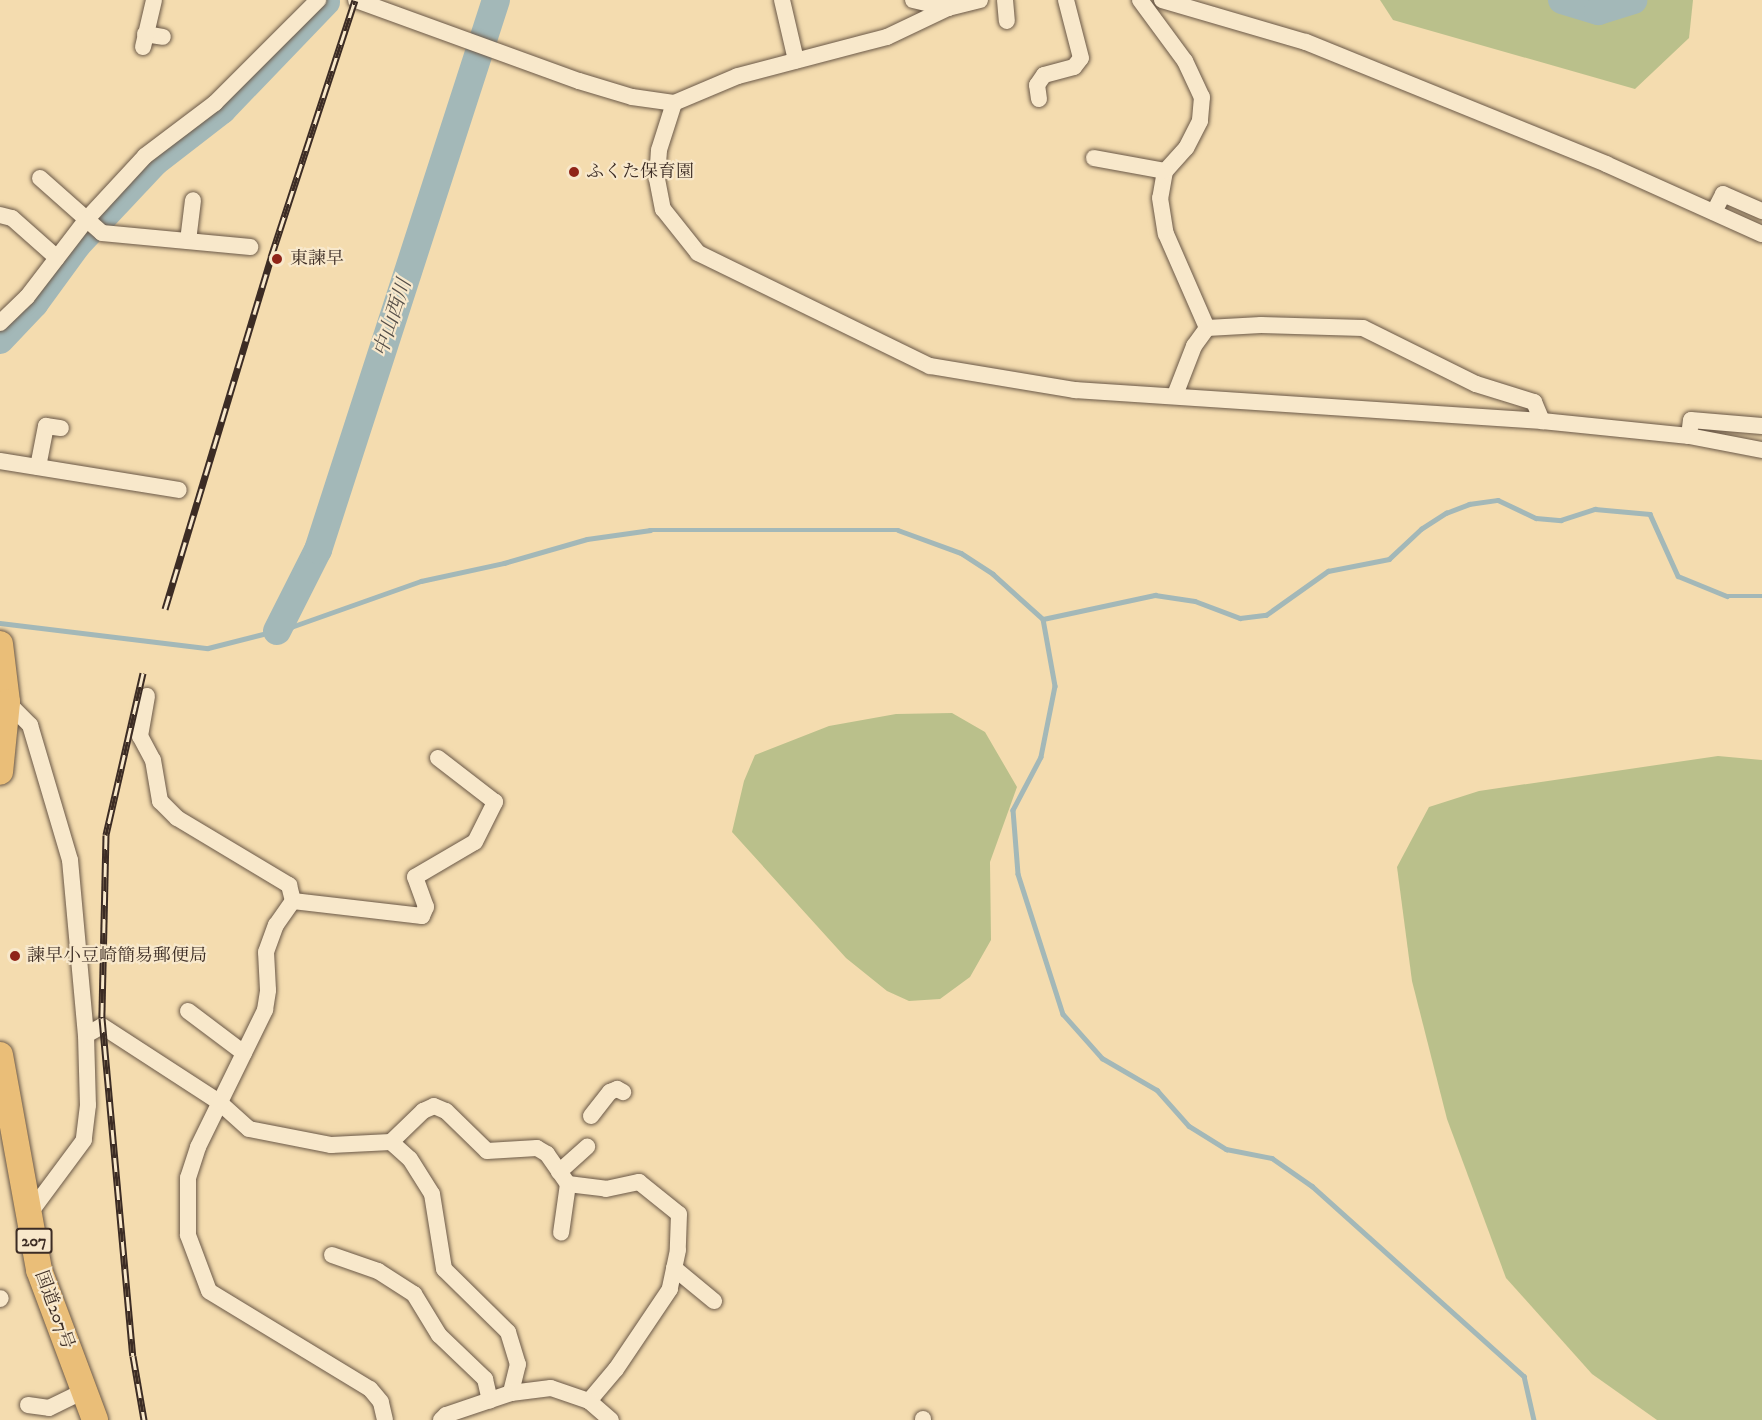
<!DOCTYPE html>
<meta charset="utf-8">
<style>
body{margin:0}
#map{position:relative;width:1762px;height:1420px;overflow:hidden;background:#f4dcaf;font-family:"IM FELL DW Pica","Noto Serif JP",serif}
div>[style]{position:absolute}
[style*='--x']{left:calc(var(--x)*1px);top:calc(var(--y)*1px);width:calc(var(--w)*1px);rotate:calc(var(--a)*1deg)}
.green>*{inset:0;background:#bac08b}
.stream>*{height:4.5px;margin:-2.25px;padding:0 2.25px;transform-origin:2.25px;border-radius:2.25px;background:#a3b8b8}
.river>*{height:28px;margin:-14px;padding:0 14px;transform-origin:14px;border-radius:14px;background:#a3b8b8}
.roads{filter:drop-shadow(0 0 2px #6a5847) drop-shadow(0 0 2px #6a5847)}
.minor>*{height:16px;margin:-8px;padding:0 8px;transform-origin:8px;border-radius:8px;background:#f8e8cb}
.highway>*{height:26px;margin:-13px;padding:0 13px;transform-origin:13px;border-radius:13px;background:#eabe78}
.rail>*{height:7px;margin-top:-3.5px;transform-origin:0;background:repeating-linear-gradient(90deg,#f8e8cb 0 14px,#3c2c24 0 28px);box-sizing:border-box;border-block:2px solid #3c2c24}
.dots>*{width:16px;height:16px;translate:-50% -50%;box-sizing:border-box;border:3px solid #f8e8cb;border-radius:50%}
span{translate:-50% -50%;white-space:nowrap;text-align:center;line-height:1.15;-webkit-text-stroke:4.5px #f8e8cb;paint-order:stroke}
.shield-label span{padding:2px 4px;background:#f8e8cb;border:2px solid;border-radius:4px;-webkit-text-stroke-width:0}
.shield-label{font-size:16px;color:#3c2c24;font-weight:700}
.poi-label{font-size:18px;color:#3c2c24}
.left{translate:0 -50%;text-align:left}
.street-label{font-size:18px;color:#3c2c24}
.water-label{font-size:20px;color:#564f49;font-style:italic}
</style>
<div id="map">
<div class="green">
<i style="clip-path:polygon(1380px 0,1693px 0,1689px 38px,1635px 89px,1393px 20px)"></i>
<i style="clip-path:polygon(952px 713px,985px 732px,1017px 787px,990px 862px,991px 940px,970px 977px,940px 999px,909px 1001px,887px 991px,846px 958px,732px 832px,744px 781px,755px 755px,829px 726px,896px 714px)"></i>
<i style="clip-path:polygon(1718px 756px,1762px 760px,1762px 1420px,1657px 1420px,1592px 1374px,1506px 1278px,1447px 1119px,1412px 981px,1397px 867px,1429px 807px,1479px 791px)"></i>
</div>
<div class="stream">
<i style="--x:1043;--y:619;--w:115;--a:-12.1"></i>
<i style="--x:1155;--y:595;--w:40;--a:8.5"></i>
<i style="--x:1195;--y:601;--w:48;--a:20.7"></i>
<i style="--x:1240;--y:618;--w:26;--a:-7"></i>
<i style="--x:1266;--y:615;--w:76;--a:-35.4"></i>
<i style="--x:1328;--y:571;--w:62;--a:-11.1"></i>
<i style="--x:1389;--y:559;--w:44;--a:-43.2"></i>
<i style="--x:1421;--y:529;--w:30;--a:-33"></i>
<i style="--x:1446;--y:513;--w:25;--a:-21"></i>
<i style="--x:1469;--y:504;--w:29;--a:-8"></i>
<i style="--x:1498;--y:500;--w:42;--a:25.3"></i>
<i style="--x:1536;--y:518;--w:25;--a:5"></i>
<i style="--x:1561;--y:520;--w:36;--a:-18"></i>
<i style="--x:1595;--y:509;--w:55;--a:5.2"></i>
<i style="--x:1650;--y:514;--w:68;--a:65.7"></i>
<i style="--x:1678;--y:576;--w:53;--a:22.2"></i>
<i style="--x:1727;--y:596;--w:35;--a:0"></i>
<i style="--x:0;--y:623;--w:209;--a:6.9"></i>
<i style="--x:208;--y:648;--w:86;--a:-14.2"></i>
<i style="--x:291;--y:627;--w:138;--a:-19.5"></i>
<i style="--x:421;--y:581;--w:85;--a:-12.2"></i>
<i style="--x:504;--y:563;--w:86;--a:-16.1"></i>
<i style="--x:587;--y:539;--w:64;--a:-8.1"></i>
<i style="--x:650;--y:530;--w:248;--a:0"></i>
<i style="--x:898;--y:530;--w:67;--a:20.1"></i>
<i style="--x:961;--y:553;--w:38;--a:33"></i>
<i style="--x:993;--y:574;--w:67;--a:42"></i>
<i style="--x:1043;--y:619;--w:68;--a:79.8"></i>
<i style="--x:1055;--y:686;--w:72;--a:101.2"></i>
<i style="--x:1041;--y:757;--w:60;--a:117.8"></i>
<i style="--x:1013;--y:810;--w:64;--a:85.5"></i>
<i style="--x:1018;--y:874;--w:147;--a:72.2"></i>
<i style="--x:1063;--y:1014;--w:59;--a:48.4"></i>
<i style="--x:1102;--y:1058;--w:64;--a:30.2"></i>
<i style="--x:1157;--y:1090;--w:48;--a:48.4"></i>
<i style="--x:1189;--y:1126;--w:44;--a:31.9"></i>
<i style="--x:1226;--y:1149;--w:47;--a:11.1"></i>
<i style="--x:1272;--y:1158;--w:49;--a:35"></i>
<i style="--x:1312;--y:1186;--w:285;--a:41.9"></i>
<i style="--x:1524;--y:1376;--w:45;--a:77.2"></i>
</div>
<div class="river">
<i style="--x:1562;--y:0;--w:38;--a:17"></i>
<i style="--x:1598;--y:11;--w:37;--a:-17"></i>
<i style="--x:0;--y:340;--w:50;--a:-46.6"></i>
<i style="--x:34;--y:304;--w:73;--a:-53.9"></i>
<i style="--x:77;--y:245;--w:114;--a:-46.8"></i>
<i style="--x:155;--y:162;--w:85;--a:-37.8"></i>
<i style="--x:222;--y:110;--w:150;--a:-46.1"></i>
<i style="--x:277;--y:631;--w:91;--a:-63.2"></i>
<i style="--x:318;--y:550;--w:578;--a:-72.07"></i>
</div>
<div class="roads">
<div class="minor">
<i style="--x:356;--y:0;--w:237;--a:20"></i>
<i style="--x:579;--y:81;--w:55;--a:16.8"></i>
<i style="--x:632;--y:97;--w:42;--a:8.1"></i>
<i style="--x:674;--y:103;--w:69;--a:-22.9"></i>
<i style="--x:738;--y:76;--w:154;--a:-14.7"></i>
<i style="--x:887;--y:37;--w:68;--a:-25.4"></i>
<i style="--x:948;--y:8;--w:33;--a:-14"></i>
<i style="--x:782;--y:0;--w:62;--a:76.9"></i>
<i style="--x:913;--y:0;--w:36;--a:13"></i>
<i style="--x:1005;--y:0;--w:21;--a:85"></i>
<i style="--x:1140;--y:0;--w:76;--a:53.6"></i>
<i style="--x:1185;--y:61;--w:40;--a:65"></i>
<i style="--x:1202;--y:97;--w:24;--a:95"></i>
<i style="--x:1200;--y:121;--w:30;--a:117"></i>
<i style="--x:1186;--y:148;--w:31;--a:132"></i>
<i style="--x:1165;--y:171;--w:27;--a:100"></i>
<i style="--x:1160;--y:198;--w:36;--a:81"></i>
<i style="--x:1166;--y:234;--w:103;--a:66.4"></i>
<i style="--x:1162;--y:0;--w:150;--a:16.3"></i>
<i style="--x:1306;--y:42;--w:324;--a:22.1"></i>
<i style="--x:1606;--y:164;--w:171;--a:24.2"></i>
<i style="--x:145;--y:34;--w:18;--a:9"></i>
<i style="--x:143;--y:47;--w:48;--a:-76.8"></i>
<i style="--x:1039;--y:99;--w:14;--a:-98"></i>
<i style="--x:1037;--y:85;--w:12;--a:-55"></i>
<i style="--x:1044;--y:75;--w:31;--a:-15"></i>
<i style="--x:1074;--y:67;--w:11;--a:-52"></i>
<i style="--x:1081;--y:58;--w:60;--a:-104.5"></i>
<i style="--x:674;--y:103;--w:49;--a:107.7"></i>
<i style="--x:659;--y:150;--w:29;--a:94"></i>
<i style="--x:657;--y:179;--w:31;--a:79"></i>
<i style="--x:663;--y:209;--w:56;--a:51.5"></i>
<i style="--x:698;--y:253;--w:258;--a:26"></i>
<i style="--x:930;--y:366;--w:147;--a:9.4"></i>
<i style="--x:1075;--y:390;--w:468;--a:3.8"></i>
<i style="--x:1542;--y:421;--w:148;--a:5.8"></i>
<i style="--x:1689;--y:436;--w:74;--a:10.9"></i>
<i style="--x:1094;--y:158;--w:72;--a:10.4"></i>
<i style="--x:40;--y:178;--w:83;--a:41.6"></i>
<i style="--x:102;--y:233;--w:149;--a:5.4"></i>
<i style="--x:1714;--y:212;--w:20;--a:-63"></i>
<i style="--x:1723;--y:194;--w:43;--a:23.6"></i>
<i style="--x:0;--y:215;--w:12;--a:14"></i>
<i style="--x:12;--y:218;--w:60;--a:41.6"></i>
<i style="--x:188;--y:241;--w:41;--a:-83"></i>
<i style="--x:0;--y:323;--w:37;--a:-44"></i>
<i style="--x:27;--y:297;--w:97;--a:-52.5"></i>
<i style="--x:86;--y:220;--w:87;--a:-47.3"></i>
<i style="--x:145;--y:156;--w:88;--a:-37.1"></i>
<i style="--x:215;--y:103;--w:146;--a:-45"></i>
<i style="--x:1175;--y:395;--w:53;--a:-68.8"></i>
<i style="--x:1194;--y:346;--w:22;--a:-54"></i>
<i style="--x:1207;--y:328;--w:54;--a:-3.2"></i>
<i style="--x:1261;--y:325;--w:102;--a:1.7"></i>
<i style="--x:1363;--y:328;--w:126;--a:26.4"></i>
<i style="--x:1476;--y:384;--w:61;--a:17.2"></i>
<i style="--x:1534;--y:402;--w:21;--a:67"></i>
<i style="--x:1689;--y:436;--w:16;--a:-83"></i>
<i style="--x:1691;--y:420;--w:71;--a:4.8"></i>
<i style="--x:0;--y:461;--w:181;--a:9.2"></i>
<i style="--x:38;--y:467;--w:42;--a:-79"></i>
<i style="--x:46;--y:426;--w:15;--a:8"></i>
<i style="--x:147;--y:696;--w:41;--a:99.9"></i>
<i style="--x:140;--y:736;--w:27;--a:62"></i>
<i style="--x:153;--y:760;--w:42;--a:80.3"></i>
<i style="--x:160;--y:801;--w:24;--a:45"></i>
<i style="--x:177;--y:818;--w:131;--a:30.9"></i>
<i style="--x:289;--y:885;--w:16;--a:76"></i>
<i style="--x:7;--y:702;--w:33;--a:45"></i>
<i style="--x:30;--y:725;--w:141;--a:73.5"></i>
<i style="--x:70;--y:860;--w:176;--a:84.8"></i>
<i style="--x:86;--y:1035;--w:70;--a:88.4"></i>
<i style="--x:88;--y:1105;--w:35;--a:97"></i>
<i style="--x:84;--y:1140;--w:92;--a:126.6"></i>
<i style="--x:188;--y:1011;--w:70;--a:36.9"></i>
<i style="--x:86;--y:1035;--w:18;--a:-29"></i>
<i style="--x:102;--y:1026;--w:140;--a:33"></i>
<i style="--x:219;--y:1102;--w:40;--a:42"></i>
<i style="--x:249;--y:1129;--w:84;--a:11"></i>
<i style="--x:331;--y:1145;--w:60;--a:-2.9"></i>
<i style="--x:391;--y:1142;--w:25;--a:42"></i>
<i style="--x:410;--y:1159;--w:41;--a:57.8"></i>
<i style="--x:432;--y:1194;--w:76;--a:80.9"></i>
<i style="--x:444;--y:1269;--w:90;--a:44.5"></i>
<i style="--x:508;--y:1332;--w:34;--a:73"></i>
<i style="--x:518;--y:1364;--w:30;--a:104"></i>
<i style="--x:591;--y:1116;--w:31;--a:-52"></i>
<i style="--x:610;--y:1092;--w:8;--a:-23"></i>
<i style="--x:617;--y:1089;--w:7;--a:27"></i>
<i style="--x:391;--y:1142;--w:45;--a:-44.1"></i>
<i style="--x:423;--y:1111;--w:12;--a:-24"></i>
<i style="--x:434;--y:1106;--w:13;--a:23"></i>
<i style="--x:446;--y:1111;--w:57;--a:44.3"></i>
<i style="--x:487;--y:1151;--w:50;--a:-3.4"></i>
<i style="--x:537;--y:1148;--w:12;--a:31"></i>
<i style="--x:547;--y:1154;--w:37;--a:55"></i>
<i style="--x:568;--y:1184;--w:49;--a:98.1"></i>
<i style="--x:559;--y:1172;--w:38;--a:-42"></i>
<i style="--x:568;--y:1184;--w:38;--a:7"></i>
<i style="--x:606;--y:1189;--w:34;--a:-12"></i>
<i style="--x:639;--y:1182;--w:51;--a:38.7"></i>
<i style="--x:679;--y:1214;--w:36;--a:92"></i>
<i style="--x:678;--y:1250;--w:40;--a:102"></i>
<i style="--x:670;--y:1289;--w:97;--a:124"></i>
<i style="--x:616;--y:1369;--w:42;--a:130.2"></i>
<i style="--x:332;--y:1255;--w:49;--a:19.2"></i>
<i style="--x:378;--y:1271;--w:43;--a:32.6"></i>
<i style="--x:414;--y:1294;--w:48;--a:58.6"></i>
<i style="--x:439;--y:1335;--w:64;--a:43.7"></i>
<i style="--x:485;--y:1379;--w:22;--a:77"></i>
<i style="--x:674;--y:1268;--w:52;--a:39.5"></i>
<i style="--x:0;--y:1299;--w:1;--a:-45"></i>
<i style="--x:28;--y:1405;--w:21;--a:8"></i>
<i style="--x:49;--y:1408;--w:39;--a:-26"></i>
<i style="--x:923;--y:1419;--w:1;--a:90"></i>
<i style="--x:385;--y:1420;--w:18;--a:-103"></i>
<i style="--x:381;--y:1402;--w:17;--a:-130"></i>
<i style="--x:370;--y:1389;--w:188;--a:-148.7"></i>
<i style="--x:209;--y:1291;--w:60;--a:-110.6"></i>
<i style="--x:188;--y:1235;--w:57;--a:-90"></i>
<i style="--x:188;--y:1178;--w:33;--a:-72"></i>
<i style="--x:198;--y:1147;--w:153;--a:-63.9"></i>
<i style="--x:265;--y:1010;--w:20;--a:-81"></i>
<i style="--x:268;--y:990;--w:38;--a:-93"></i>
<i style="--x:266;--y:952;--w:29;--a:-70"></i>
<i style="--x:276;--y:925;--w:29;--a:-55"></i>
<i style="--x:293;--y:901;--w:130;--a:6.6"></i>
<i style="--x:422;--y:916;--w:10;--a:-66"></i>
<i style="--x:426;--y:907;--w:32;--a:-110"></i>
<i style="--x:415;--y:877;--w:69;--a:-30.3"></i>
<i style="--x:475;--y:842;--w:45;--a:-63.4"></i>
<i style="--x:495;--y:802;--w:72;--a:-142.3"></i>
<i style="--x:441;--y:1420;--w:7;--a:-45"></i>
<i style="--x:446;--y:1415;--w:69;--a:-18.7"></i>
<i style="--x:511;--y:1393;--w:40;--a:-7.1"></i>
<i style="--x:551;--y:1388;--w:40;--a:18.9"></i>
<i style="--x:589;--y:1401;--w:29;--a:41"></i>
</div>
<div class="highway">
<i style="--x:0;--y:644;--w:58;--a:83.1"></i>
<i style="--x:7;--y:702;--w:70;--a:95.7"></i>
<i style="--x:0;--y:1055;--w:219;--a:79.7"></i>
<i style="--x:39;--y:1270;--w:160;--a:69.5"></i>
</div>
</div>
<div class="rail">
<i style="--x:165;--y:609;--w:368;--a:-73.2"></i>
<i style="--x:271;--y:257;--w:270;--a:-71.9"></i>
<i style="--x:143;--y:673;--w:166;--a:102.9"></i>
<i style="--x:106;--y:835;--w:183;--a:91.3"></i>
<i style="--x:102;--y:1018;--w:339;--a:84.8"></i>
<i style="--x:133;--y:1356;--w:65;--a:80.2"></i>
</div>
<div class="dots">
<i style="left:574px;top:172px;background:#8f2418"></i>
<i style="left:277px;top:259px;background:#8f2418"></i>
<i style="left:15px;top:956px;background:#8f2418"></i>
</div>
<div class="shield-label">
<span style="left:34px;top:1241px">207</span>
</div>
<div class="poi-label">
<span class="left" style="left:586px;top:172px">ふくた保育園</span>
<span class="left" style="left:290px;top:259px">東諫早</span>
<span class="left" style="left:27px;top:956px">諫早小豆崎簡易郵便局</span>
</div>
<div class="street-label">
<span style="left:54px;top:1310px;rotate:70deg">国道207号</span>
</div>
<div class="water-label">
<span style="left:393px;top:318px;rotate:-72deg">中山西川</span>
</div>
</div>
